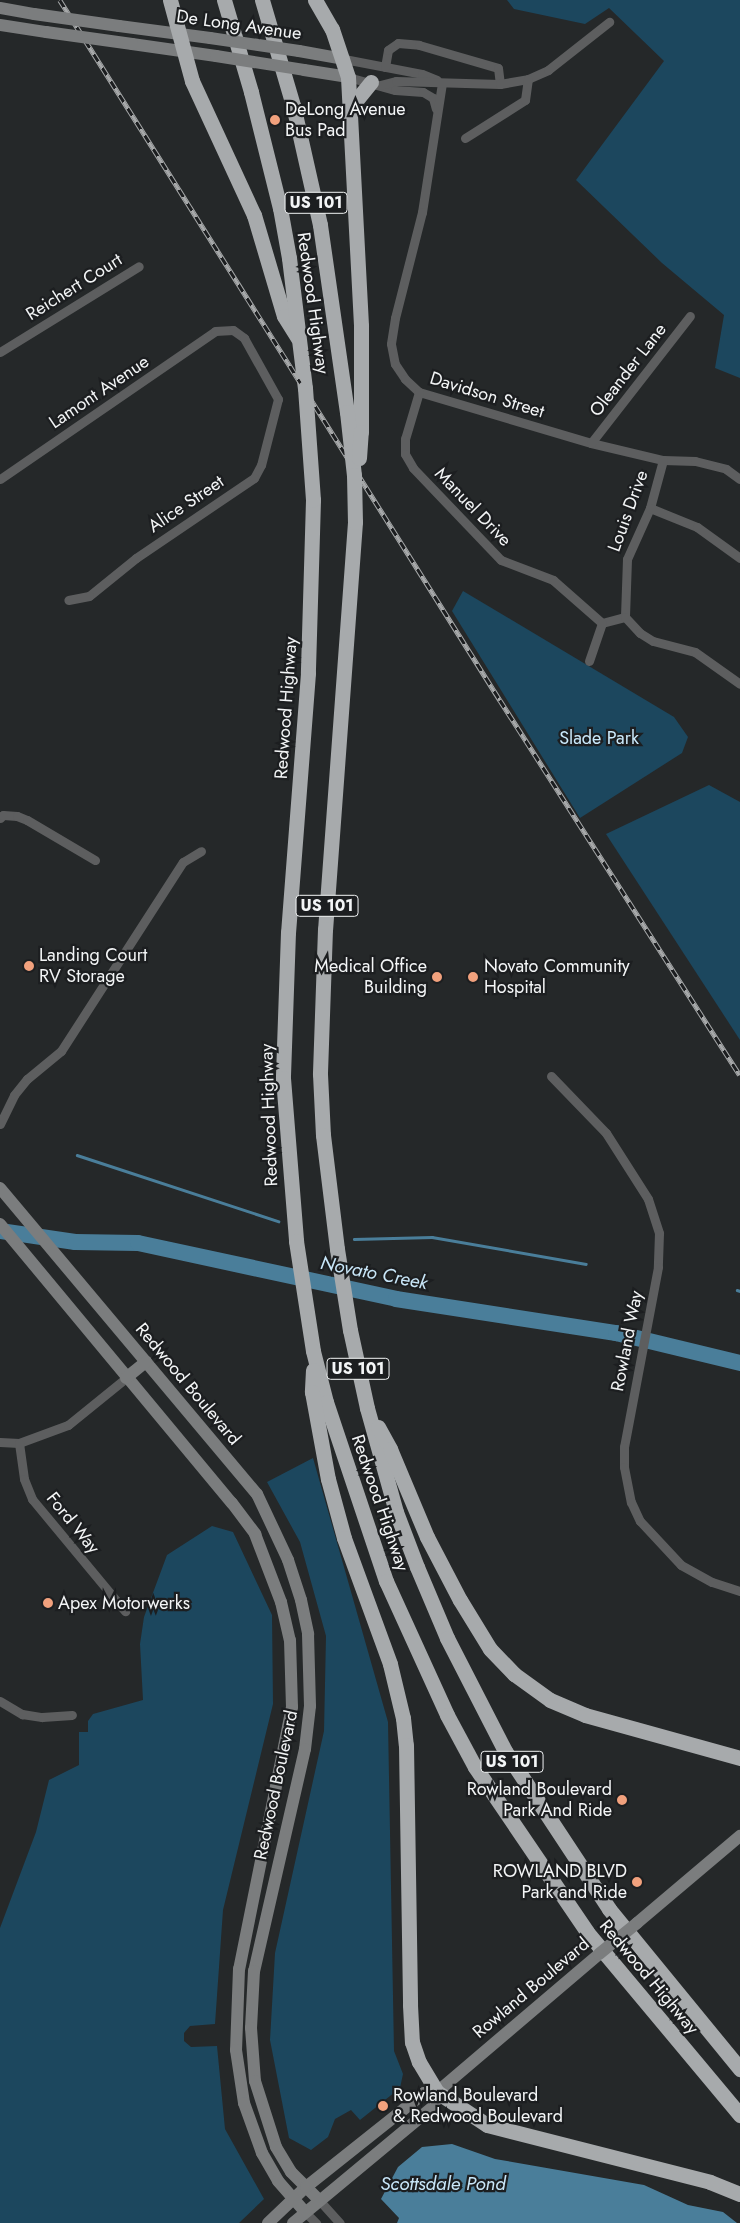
<!DOCTYPE html>
<style>
body{margin:0}
#map{position:relative;width:740px;height:2223px;overflow:hidden;background:#252829;font-family:Jost,sans-serif}
div>[style]{position:absolute}
[style*='--x']{left:calc(var(--x)*1px);top:calc(var(--y)*1px);width:calc(var(--w)*1px);rotate:calc(var(--a)*1deg)}
.green>*{inset:0;background:#1c475e}
.water>*{inset:0;background:#4a7e9a}
.stream>*{height:2.5px;margin:-1.25px;padding:0 1.25px;transform-origin:1.25px;border-radius:1.25px;background:#4a7e9a}
.river>*{height:16px;margin:-8px;padding:0 8px;transform-origin:8px;border-radius:8px;background:#4a7e9a}
.minor>*{height:9px;margin:-4.5px;padding:0 4.5px;transform-origin:4.5px;border-radius:4.5px;background:#5d5e5f}
.secondary>*{height:12px;margin:-6px;padding:0 6px;transform-origin:6px;border-radius:6px;background:#7b7d7e}
.motorway>*{height:15px;margin:-7.5px;padding:0 7.5px;transform-origin:7.5px;border-radius:7.5px;background:#a7aaac}
.rail>*{height:4.5px;margin-top:-2.25px;transform-origin:0;background:repeating-linear-gradient(90deg,#1c1e20 0 8px,#a7a9aa 0 16px);box-sizing:border-box;border-block:1px solid #a7a9aa}
.secondary-bridge>*{height:12px;margin:-6px;padding:0 6px;transform-origin:6px;border-radius:6px;background:#7b7d7e}
.motorway-bridge>*{height:15px;margin:-7.5px;padding:0 7.5px;transform-origin:7.5px;border-radius:7.5px;background:#a7aaac}
.dots>*{width:14px;height:14px;translate:-50% -50%;box-sizing:border-box;border:2px solid #1c1e20;border-radius:50%}
span{translate:-50% -50%;white-space:nowrap;text-align:center;line-height:1.15;-webkit-text-stroke:4.5px #1c1e20;paint-order:stroke}
.shield-label span{padding:1px 4px;background:#1c1e20;border:1px solid;border-radius:4px;-webkit-text-stroke-width:0}
.shield-label{font-size:16px;color:#f3f5f6;font-weight:700}
.street-label{font-size:18px;color:#f3f5f6}
.poi-label{font-size:18px;color:#f3f5f6}
.left{translate:0 -50%;text-align:left}
.right{translate:-100% -50%;text-align:right}
.park-label{font-size:18px;color:#cbeafc}
.water-label{font-size:19px;color:#c9e7f9;font-style:italic}
</style>
<div id="map">
<div class="green">
<i style="clip-path:polygon(507px 0,740px 0,740px 378px,715px 368px,724px 315px,662px 263px,576px 180px,664px 61px,609px 8px,585px 24px,514px 9px)"></i>
<i style="clip-path:polygon(463px 591px,674px 717px,688px 737px,682px 753px,580px 818px,452px 611px)"></i>
<i style="clip-path:polygon(709px 785px,740px 802px,740px 1040px,606px 834px)"></i>
<i style="clip-path:polygon(313px 1458px,388px 1722px,394px 2051px,403px 2074px,400px 2088px,360px 2120px,351px 2110px,335px 2119px,328px 2137px,311px 2150px,289px 2138px,270px 2040px,275px 1953px,324px 1731px,326px 1636px,300px 1542px,267px 1482px)"></i>
<i style="clip-path:polygon(212px 1526px,233px 1532px,272px 1615px,273px 1704px,223px 1910px,215px 2024px,190px 2026px,184px 2033px,184px 2041px,191px 2047px,217px 2046px,225px 2129px,264px 2199px,239px 2223px,0 2223px,0 1928px,36px 1832px,49px 1780px,79px 1765px,79px 1732px,88px 1732px,88px 1721px,93px 1714px,143px 1700px,140px 1644px,144px 1617px,167px 1555px)"></i>
</div>
<div class="water">
<i style="clip-path:polygon(452px 2144px,495px 2159px,644px 2185px,688px 2205px,723px 2212px,737px 2223px,397px 2223px,399px 2218px,381px 2199px,398px 2167px,422px 2147px)"></i>
</div>
<div class="stream">
<i style="--x:77;--y:1155;--w:212;--a:18.2"></i>
<i style="--x:354;--y:1239;--w:78;--a:-1.5"></i>
<i style="--x:432;--y:1237;--w:156;--a:9.9"></i>
<i style="--x:737;--y:1290;--w:3;--a:18"></i>
</div>
<div class="river">
<i style="--x:0;--y:1231;--w:76;--a:8.3"></i>
<i style="--x:75;--y:1242;--w:63;--a:0.9"></i>
<i style="--x:138;--y:1243;--w:264;--a:12.2"></i>
<i style="--x:396;--y:1299;--w:223;--a:8.8"></i>
<i style="--x:616;--y:1333;--w:128;--a:13.6"></i>
</div>
<div class="minor">
<i style="--x:344;--y:59;--w:79;--a:10.9"></i>
<i style="--x:422;--y:74;--w:16;--a:22"></i>
<i style="--x:385;--y:67;--w:17;--a:-80"></i>
<i style="--x:388;--y:50;--w:12;--a:-35"></i>
<i style="--x:398;--y:43;--w:21;--a:5"></i>
<i style="--x:419;--y:45;--w:82;--a:16.2"></i>
<i style="--x:498;--y:68;--w:16;--a:83"></i>
<i style="--x:348;--y:77;--w:49;--a:15.5"></i>
<i style="--x:395;--y:90;--w:28;--a:4"></i>
<i style="--x:423;--y:92;--w:12;--a:31"></i>
<i style="--x:433;--y:98;--w:11;--a:75"></i>
<i style="--x:442;--y:83;--w:131;--a:98.8"></i>
<i style="--x:422;--y:212;--w:109;--a:104.3"></i>
<i style="--x:395;--y:318;--w:26;--a:99"></i>
<i style="--x:391;--y:344;--w:20;--a:79"></i>
<i style="--x:395;--y:364;--w:18;--a:56"></i>
<i style="--x:405;--y:379;--w:19;--a:43"></i>
<i style="--x:419;--y:392;--w:179;--a:16.5"></i>
<i style="--x:591;--y:443;--w:74;--a:13.3"></i>
<i style="--x:663;--y:460;--w:32;--a:2"></i>
<i style="--x:695;--y:461;--w:32;--a:14"></i>
<i style="--x:726;--y:469;--w:17;--a:36"></i>
<i style="--x:380;--y:85;--w:16;--a:-14"></i>
<i style="--x:396;--y:81;--w:104;--a:1.7"></i>
<i style="--x:500;--y:84;--w:28;--a:-10"></i>
<i style="--x:528;--y:79;--w:22;--a:-24"></i>
<i style="--x:548;--y:70;--w:78;--a:-38.2"></i>
<i style="--x:465;--y:138;--w:71;--a:-32.3"></i>
<i style="--x:525;--y:100;--w:21;--a:-82"></i>
<i style="--x:0;--y:352;--w:163;--a:-31.7"></i>
<i style="--x:419;--y:392;--w:49;--a:106.6"></i>
<i style="--x:405;--y:439;--w:15;--a:90"></i>
<i style="--x:405;--y:454;--w:16;--a:60"></i>
<i style="--x:413;--y:468;--w:127;--a:46.3"></i>
<i style="--x:501;--y:560;--w:56;--a:21"></i>
<i style="--x:553;--y:580;--w:65;--a:41.3"></i>
<i style="--x:602;--y:623;--w:24;--a:-15"></i>
<i style="--x:591;--y:443;--w:161;--a:-52.1"></i>
<i style="--x:663;--y:460;--w:50;--a:105.2"></i>
<i style="--x:650;--y:508;--w:56;--a:114.3"></i>
<i style="--x:627;--y:559;--w:58;--a:92"></i>
<i style="--x:625;--y:617;--w:22;--a:47"></i>
<i style="--x:640;--y:633;--w:15;--a:32"></i>
<i style="--x:653;--y:641;--w:43;--a:14.7"></i>
<i style="--x:695;--y:652;--w:55;--a:35.4"></i>
<i style="--x:0;--y:479;--w:261;--a:-34.5"></i>
<i style="--x:215;--y:331;--w:18;--a:-3"></i>
<i style="--x:233;--y:330;--w:14;--a:36"></i>
<i style="--x:244;--y:338;--w:70;--a:60.9"></i>
<i style="--x:278;--y:399;--w:68;--a:104.4"></i>
<i style="--x:261;--y:465;--w:15;--a:118"></i>
<i style="--x:254;--y:478;--w:143;--a:145.9"></i>
<i style="--x:136;--y:558;--w:60;--a:141"></i>
<i style="--x:89;--y:596;--w:21;--a:169"></i>
<i style="--x:650;--y:508;--w:51;--a:22"></i>
<i style="--x:697;--y:527;--w:53;--a:35.8"></i>
<i style="--x:589;--y:661;--w:40;--a:-71.1"></i>
<i style="--x:0;--y:818;--w:4;--a:-45"></i>
<i style="--x:3;--y:815;--w:14;--a:4"></i>
<i style="--x:17;--y:816;--w:11;--a:22"></i>
<i style="--x:27;--y:820;--w:79;--a:30.5"></i>
<i style="--x:551;--y:1076;--w:79;--a:46"></i>
<i style="--x:606;--y:1133;--w:78;--a:57.5"></i>
<i style="--x:648;--y:1199;--w:36;--a:72"></i>
<i style="--x:659;--y:1233;--w:34;--a:92"></i>
<i style="--x:658;--y:1267;--w:183;--a:100.7"></i>
<i style="--x:624;--y:1447;--w:20;--a:90"></i>
<i style="--x:624;--y:1467;--w:36;--a:79"></i>
<i style="--x:631;--y:1502;--w:21;--a:65"></i>
<i style="--x:640;--y:1521;--w:60;--a:47"></i>
<i style="--x:681;--y:1565;--w:35;--a:29"></i>
<i style="--x:712;--y:1582;--w:29;--a:18"></i>
<i style="--x:0;--y:1124;--w:32;--a:-64"></i>
<i style="--x:14;--y:1095;--w:21;--a:-51"></i>
<i style="--x:27;--y:1079;--w:44;--a:-39.5"></i>
<i style="--x:61;--y:1051;--w:225;--a:-57.2"></i>
<i style="--x:183;--y:862;--w:21;--a:-31"></i>
<i style="--x:0;--y:1442;--w:19;--a:3"></i>
<i style="--x:19;--y:1443;--w:52;--a:-20.2"></i>
<i style="--x:68;--y:1425;--w:75;--a:-39"></i>
<i style="--x:19;--y:1443;--w:36;--a:82"></i>
<i style="--x:24;--y:1479;--w:22;--a:68"></i>
<i style="--x:32;--y:1499;--w:146;--a:50.3"></i>
<i style="--x:0;--y:1701;--w:26;--a:31"></i>
<i style="--x:22;--y:1714;--w:20;--a:9"></i>
<i style="--x:42;--y:1717;--w:30;--a:-4"></i>
<i style="--x:319;--y:2200;--w:31;--a:48"></i>
<i style="--x:305;--y:2212;--w:16;--a:45"></i>
</div>
<div class="secondary">
<i style="--x:0;--y:8;--w:35;--a:10"></i>
<i style="--x:0;--y:25;--w:47;--a:8.7"></i>
<i style="--x:119;--y:26;--w:92;--a:7.5"></i>
<i style="--x:132;--y:44;--w:85;--a:8.1"></i>
<i style="--x:299;--y:51;--w:46;--a:10.1"></i>
<i style="--x:304;--y:70;--w:45;--a:9"></i>
<i style="--x:0;--y:1188;--w:400;--a:50"></i>
<i style="--x:257;--y:1494;--w:73;--a:64.8"></i>
<i style="--x:288;--y:1560;--w:42;--a:72"></i>
<i style="--x:301;--y:1600;--w:35;--a:78"></i>
<i style="--x:308;--y:1634;--w:72;--a:88.4"></i>
<i style="--x:310;--y:1706;--w:43;--a:96.6"></i>
<i style="--x:305;--y:1749;--w:228;--a:102.9"></i>
<i style="--x:254;--y:1971;--w:57;--a:93"></i>
<i style="--x:251;--y:2028;--w:53;--a:85.7"></i>
<i style="--x:255;--y:2081;--w:69;--a:72.3"></i>
<i style="--x:276;--y:2147;--w:29;--a:59"></i>
<i style="--x:291;--y:2172;--w:40;--a:45"></i>
<i style="--x:0;--y:1224;--w:363;--a:50.3"></i>
<i style="--x:232;--y:1503;--w:39;--a:53"></i>
<i style="--x:255;--y:1534;--w:73;--a:69.1"></i>
<i style="--x:281;--y:1602;--w:39;--a:77"></i>
<i style="--x:290;--y:1640;--w:67;--a:88.3"></i>
<i style="--x:292;--y:1707;--w:267;--a:101.4"></i>
<i style="--x:239;--y:1969;--w:81;--a:92.1"></i>
<i style="--x:236;--y:2050;--w:54;--a:81.4"></i>
<i style="--x:244;--y:2103;--w:53;--a:70.2"></i>
<i style="--x:262;--y:2153;--w:32;--a:60"></i>
<i style="--x:278;--y:2181;--w:41;--a:48.9"></i>
<i style="--x:126;--y:1378;--w:26;--a:-39"></i>
<i style="--x:637;--y:1923;--w:135;--a:-40.2"></i>
<i style="--x:268;--y:2223;--w:52;--a:-43.5"></i>
<i style="--x:306;--y:2187;--w:151;--a:-38.5"></i>
<i style="--x:424;--y:2093;--w:13;--a:-4"></i>
<i style="--x:293;--y:2223;--w:183;--a:-39.7"></i>
<i style="--x:434;--y:2106;--w:14;--a:-78"></i>
<i style="--x:437;--y:2092;--w:213;--a:-40.4"></i>
</div>
<div class="motorway">
<i style="--x:170;--y:0;--w:84;--a:74.8"></i>
<i style="--x:192;--y:81;--w:148;--a:65.2"></i>
<i style="--x:254;--y:215;--w:105;--a:73.5"></i>
<i style="--x:284;--y:316;--w:26;--a:58"></i>
<i style="--x:224;--y:0;--w:96;--a:73.6"></i>
<i style="--x:251;--y:92;--w:120;--a:76"></i>
<i style="--x:280;--y:208;--w:51;--a:79.8"></i>
<i style="--x:289;--y:258;--w:131;--a:83"></i>
<i style="--x:262;--y:0;--w:109;--a:73.6"></i>
<i style="--x:293;--y:105;--w:123;--a:77.3"></i>
<i style="--x:320;--y:225;--w:189;--a:81.8"></i>
<i style="--x:315;--y:0;--w:34;--a:60"></i>
<i style="--x:332;--y:29;--w:51;--a:71.6"></i>
<i style="--x:348;--y:77;--w:249;--a:87"></i>
<i style="--x:361;--y:326;--w:106;--a:90"></i>
<i style="--x:350;--y:114;--w:12;--a:-70"></i>
<i style="--x:354;--y:103;--w:27;--a:-51"></i>
<i style="--x:313;--y:500;--w:173;--a:91.7"></i>
<i style="--x:308;--y:673;--w:260;--a:94.4"></i>
<i style="--x:288;--y:932;--w:146;--a:92"></i>
<i style="--x:283;--y:1078;--w:164;--a:85.4"></i>
<i style="--x:296;--y:1241;--w:111;--a:81.2"></i>
<i style="--x:313;--y:1351;--w:53;--a:75.7"></i>
<i style="--x:326;--y:1402;--w:189;--a:71.5"></i>
<i style="--x:386;--y:1581;--w:147;--a:65.5"></i>
<i style="--x:447;--y:1715;--w:59;--a:61.7"></i>
<i style="--x:475;--y:1767;--w:199;--a:55.8"></i>
<i style="--x:587;--y:1932;--w:239;--a:50.1"></i>
<i style="--x:355;--y:522;--w:408;--a:94.2"></i>
<i style="--x:325;--y:929;--w:145;--a:92"></i>
<i style="--x:320;--y:1074;--w:61;--a:87.2"></i>
<i style="--x:323;--y:1135;--w:115;--a:83"></i>
<i style="--x:337;--y:1249;--w:82;--a:80.9"></i>
<i style="--x:350;--y:1330;--w:80;--a:77.7"></i>
<i style="--x:367;--y:1408;--w:108;--a:74.4"></i>
<i style="--x:396;--y:1512;--w:59;--a:69.1"></i>
<i style="--x:417;--y:1567;--w:77;--a:67.1"></i>
<i style="--x:447;--y:1638;--w:127;--a:62.8"></i>
<i style="--x:505;--y:1751;--w:189;--a:56.6"></i>
<i style="--x:609;--y:1909;--w:207;--a:50.7"></i>
<i style="--x:313;--y:1370;--w:22;--a:93"></i>
<i style="--x:312;--y:1392;--w:88;--a:79.6"></i>
<i style="--x:328;--y:1479;--w:61;--a:74.8"></i>
<i style="--x:344;--y:1538;--w:134;--a:69.9"></i>
<i style="--x:390;--y:1664;--w:56;--a:76.5"></i>
<i style="--x:403;--y:1718;--w:27;--a:84"></i>
<i style="--x:406;--y:1745;--w:260;--a:89.1"></i>
<i style="--x:410;--y:2005;--w:37;--a:87"></i>
<i style="--x:412;--y:2042;--w:21;--a:71"></i>
<i style="--x:419;--y:2062;--w:35;--a:59"></i>
<i style="--x:437;--y:2092;--w:60;--a:33.4"></i>
<i style="--x:487;--y:2125;--w:230;--a:14.3"></i>
<i style="--x:710;--y:2182;--w:32;--a:22"></i>
<i style="--x:378;--y:1427;--w:25;--a:61"></i>
<i style="--x:390;--y:1449;--w:95;--a:67.2"></i>
<i style="--x:427;--y:1537;--w:71;--a:62.4"></i>
<i style="--x:460;--y:1600;--w:57;--a:58.5"></i>
<i style="--x:490;--y:1649;--w:35;--a:46"></i>
<i style="--x:514;--y:1674;--w:44;--a:35.8"></i>
<i style="--x:550;--y:1700;--w:38;--a:23"></i>
<i style="--x:585;--y:1715;--w:161;--a:15.5"></i>
</div>
<div class="rail">
<i style="--x:60;--y:0;--w:827;--a:57.85"></i>
<i style="--x:500;--y:700;--w:445;--a:57.4"></i>
</div>
<div class="secondary-bridge">
<i style="--x:34;--y:14;--w:86;--a:8"></i>
<i style="--x:46;--y:32;--w:87;--a:7.9"></i>
<i style="--x:210;--y:38;--w:90;--a:8.3"></i>
<i style="--x:216;--y:56;--w:89;--a:9"></i>
<i style="--x:599;--y:1954;--w:49;--a:-39.2"></i>
</div>
<div class="motorway-bridge">
<i style="--x:305;--y:388;--w:112;--a:85.9"></i>
<i style="--x:347;--y:412;--w:63;--a:83.7"></i>
<i style="--x:354;--y:475;--w:47;--a:88.8"></i>
<i style="--x:359;--y:458;--w:26;--a:-86"></i>
</div>
<div class="dots">
<i style="left:275px;top:120px;background:#f1a17d"></i>
<i style="left:29px;top:966px;background:#f1a17d"></i>
<i style="left:437px;top:977px;background:#f1a17d"></i>
<i style="left:473px;top:977px;background:#f1a17d"></i>
<i style="left:48px;top:1603px;background:#f1a17d"></i>
<i style="left:622px;top:1800px;background:#f1a17d"></i>
<i style="left:637px;top:1882px;background:#f1a17d"></i>
<i style="left:383px;top:2106px;background:#f1a17d"></i>
</div>
<div class="shield-label">
<span style="left:316px;top:203px">US 101</span>
<span style="left:327px;top:906px">US 101</span>
<span style="left:358px;top:1369px">US 101</span>
<span style="left:512px;top:1762px">US 101</span>
</div>
<div class="street-label">
<span style="left:239px;top:25px;rotate:8deg">De Long Avenue</span>
<span style="left:74px;top:287px;rotate:-32deg">Reichert Court</span>
<span style="left:313px;top:303px;rotate:82deg">Redwood Highway</span>
<span style="left:628px;top:370px;rotate:-52deg">Oleander Lane</span>
<span style="left:99px;top:392px;rotate:-34deg">Lamont Avenue</span>
<span style="left:487px;top:395px;rotate:17deg">Davidson Street</span>
<span style="left:186px;top:504px;rotate:-34deg">Alice Street</span>
<span style="left:473px;top:507px;rotate:46deg">Manuel Drive</span>
<span style="left:628px;top:511px;rotate:-70deg">Louis Drive</span>
<span style="left:286px;top:708px;rotate:-86deg">Redwood Highway</span>
<span style="left:269px;top:1115px;rotate:-92deg">Redwood Highway</span>
<span style="left:627px;top:1341px;rotate:-79deg">Rowland Way</span>
<span style="left:188px;top:1384px;rotate:50deg">Redwood Boulevard</span>
<span style="left:380px;top:1503px;rotate:71deg">Redwood Highway</span>
<span style="left:73px;top:1523px;rotate:51deg">Ford Way</span>
<span style="left:276px;top:1785px;rotate:-78deg">Redwood Boulevard</span>
<span style="left:649px;top:1977px;rotate:50deg">Redwood Highway</span>
<span style="left:531px;top:1988px;rotate:-40deg">Rowland Boulevard</span>
</div>
<div class="poi-label">
<span class="left" style="left:285px;top:120px">DeLong Avenue<br>Bus Pad</span>
<span class="left" style="left:39px;top:966px">Landing Court<br>RV Storage</span>
<span class="right" style="left:427px;top:977px">Medical Office<br>Building</span>
<span class="left" style="left:484px;top:977px">Novato Community<br>Hospital</span>
<span class="left" style="left:58px;top:1603px">Apex Motorwerks</span>
<span class="right" style="left:612px;top:1800px">Rowland Boulevard<br>Park And Ride</span>
<span class="right" style="left:627px;top:1882px">ROWLAND BLVD<br>Park and Ride</span>
<span class="left" style="left:393px;top:2106px">Rowland Boulevard<br>&amp; Redwood Boulevard</span>
</div>
<div class="park-label">
<span style="left:599px;top:738px">Slade Park</span>
</div>
<div class="water-label">
<span style="left:374px;top:1273px;rotate:11deg">Novato Creek</span>
<span style="left:443px;top:2184px">Scottsdale Pond</span>
</div>
</div>
